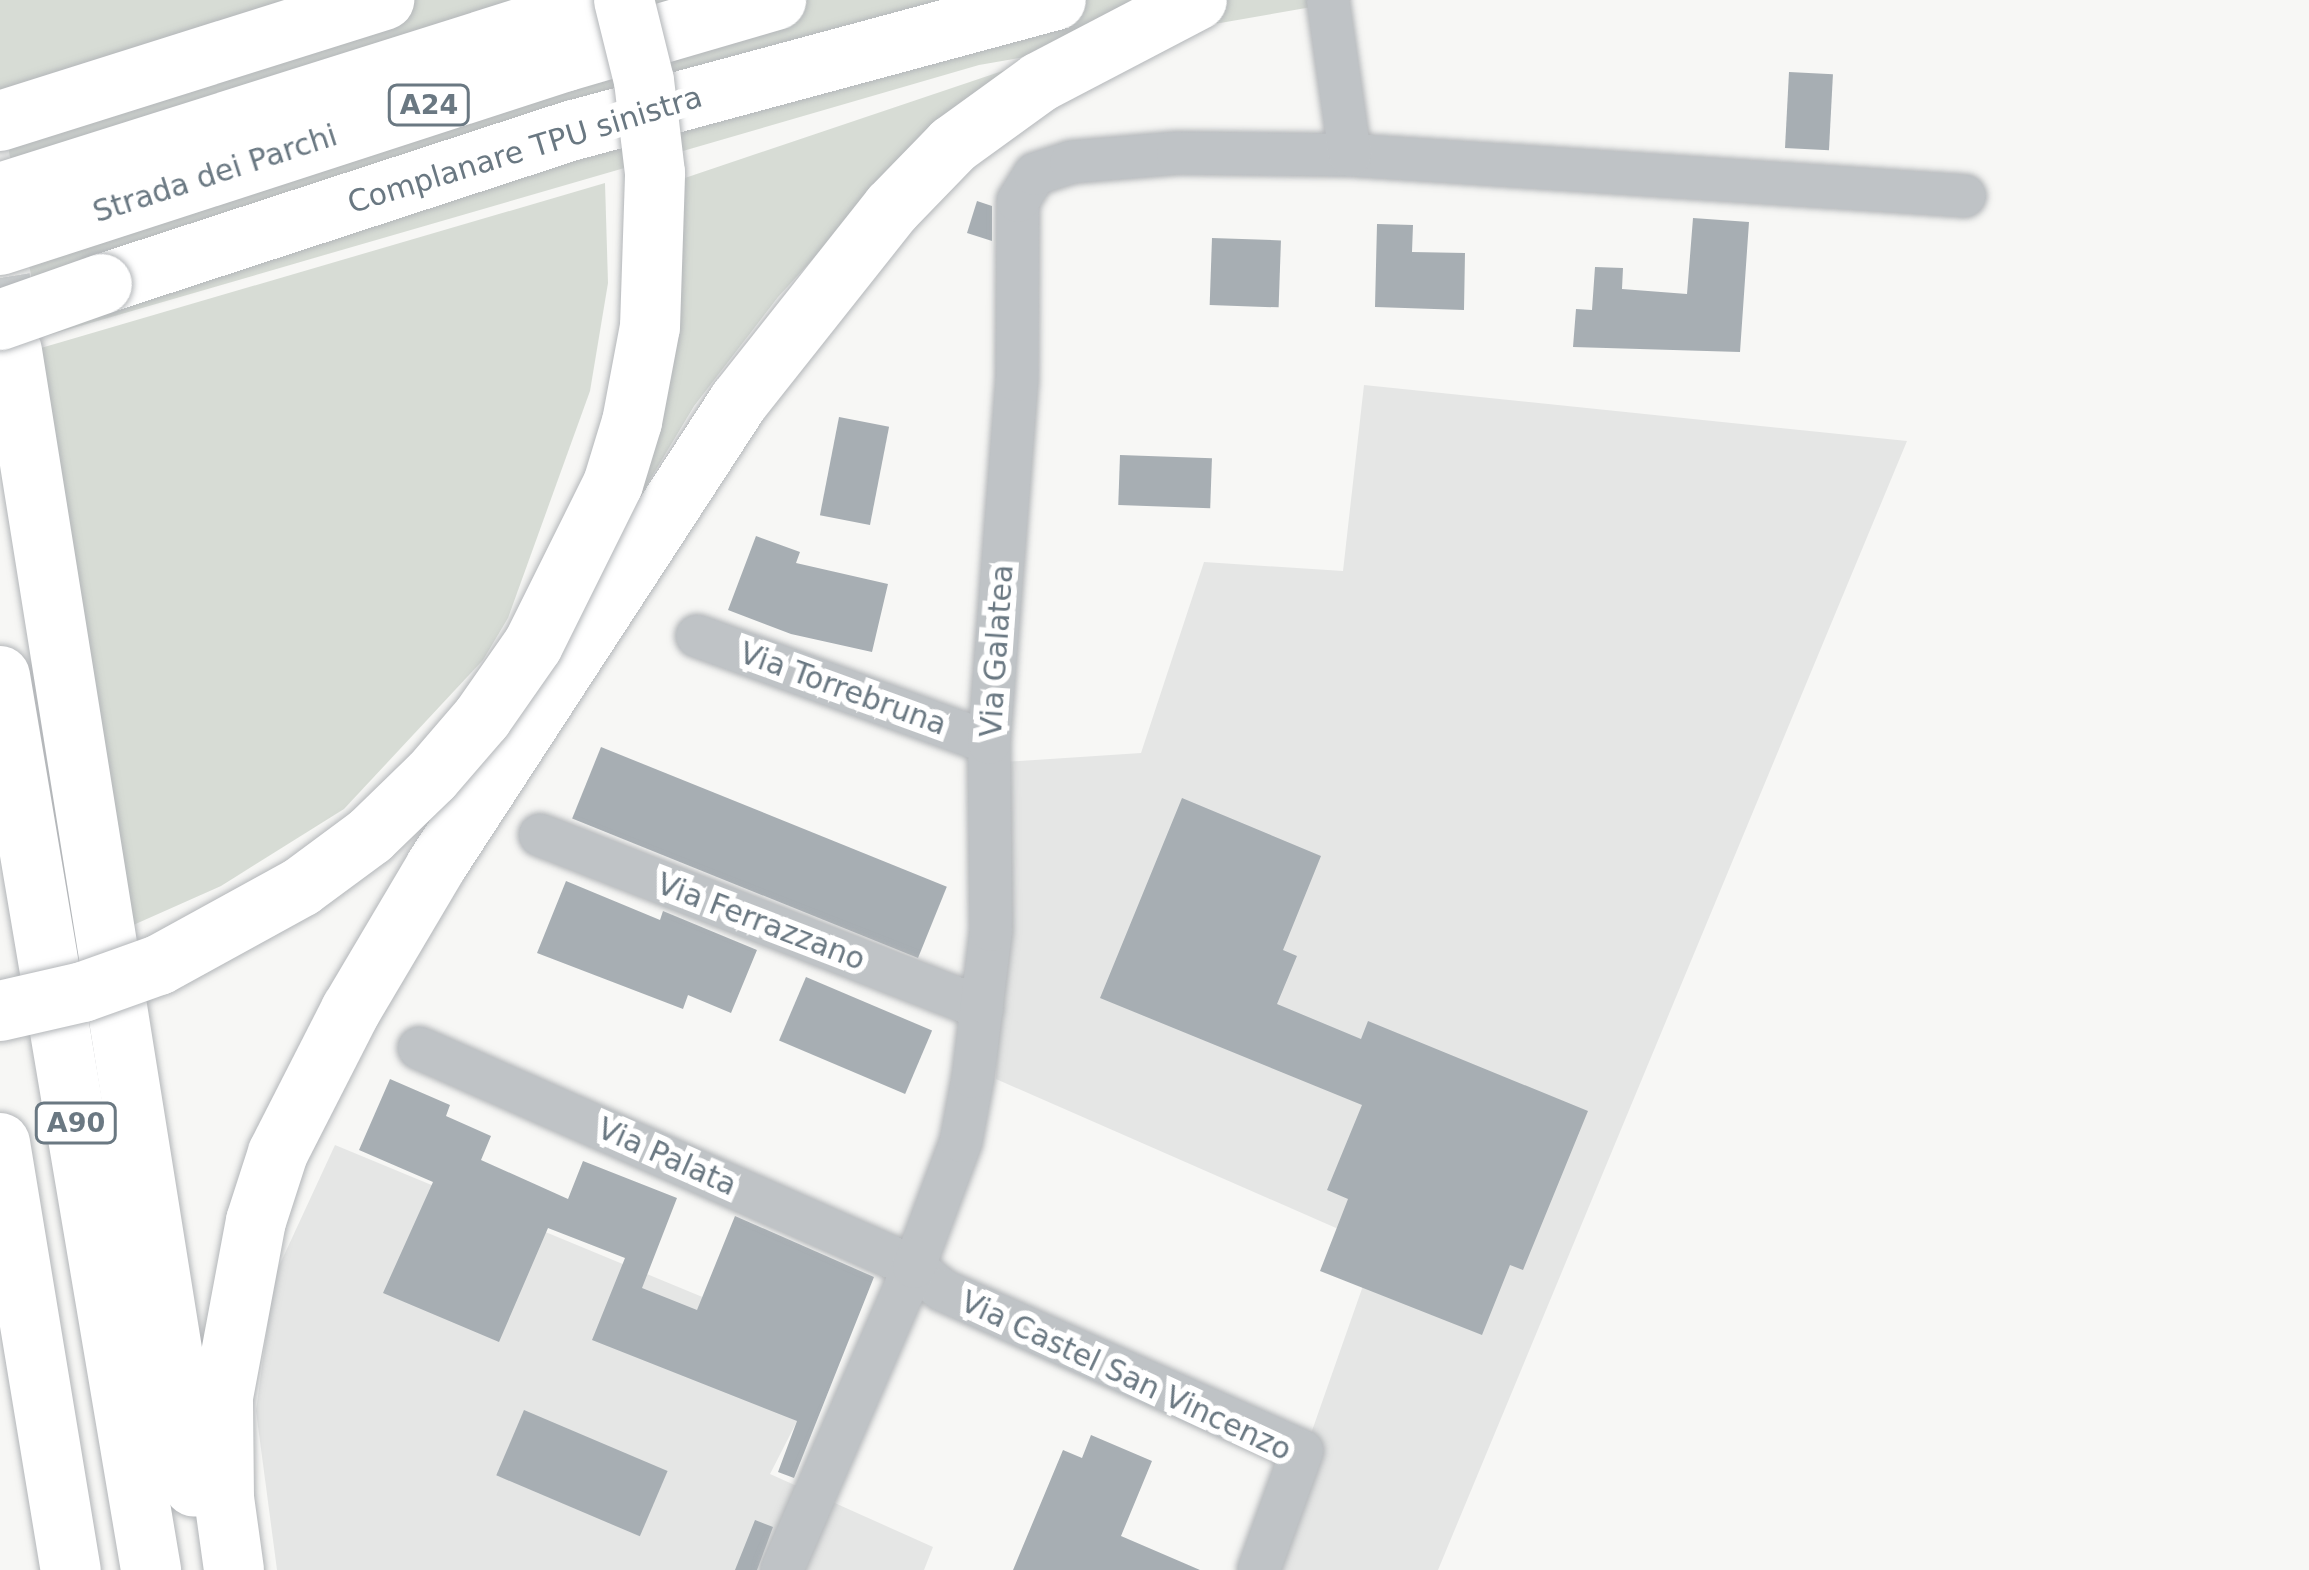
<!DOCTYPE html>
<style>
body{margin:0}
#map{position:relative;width:2309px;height:1570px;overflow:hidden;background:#f7f7f5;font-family:"DejaVu Sans",sans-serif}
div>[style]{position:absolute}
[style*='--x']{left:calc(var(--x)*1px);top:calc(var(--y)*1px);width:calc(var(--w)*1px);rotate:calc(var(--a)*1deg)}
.built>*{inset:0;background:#e5e6e5}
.green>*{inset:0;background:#d7dcd5}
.building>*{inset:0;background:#a7aeb3;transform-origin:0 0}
.highway-tunnel>*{height:60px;margin-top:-30px;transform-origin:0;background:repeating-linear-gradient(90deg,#cdd1d2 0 60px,transparent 0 90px)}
.roads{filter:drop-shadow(0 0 3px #b3b6b9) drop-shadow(0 0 3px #b3b6b9)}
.minor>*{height:42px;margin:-21px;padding:0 21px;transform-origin:21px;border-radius:21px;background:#bfc3c6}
.highway>*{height:60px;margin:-30px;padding:0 30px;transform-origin:30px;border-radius:30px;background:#fff}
.bridges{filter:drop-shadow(0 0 3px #b3b6b9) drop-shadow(0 0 3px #b3b6b9)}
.highway-bridge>*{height:60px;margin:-30px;padding:0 30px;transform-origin:30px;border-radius:30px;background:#fff}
span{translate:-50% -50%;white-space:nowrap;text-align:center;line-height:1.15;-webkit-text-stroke:12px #fff;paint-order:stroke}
.shield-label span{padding:3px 9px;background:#fff;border:3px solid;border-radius:9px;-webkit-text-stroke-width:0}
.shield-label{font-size:27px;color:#6a7882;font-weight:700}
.street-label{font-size:30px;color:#6a7882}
</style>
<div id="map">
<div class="built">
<i style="clip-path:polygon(1364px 385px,1907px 441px,1438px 1570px,1263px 1570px,1377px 1246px,996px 1079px,1004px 762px,1141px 753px,1204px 562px,1343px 571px)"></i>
<i style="clip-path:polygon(335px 1145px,833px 1351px,770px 1474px,933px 1547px,924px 1570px,277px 1570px,256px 1411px,274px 1277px)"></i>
</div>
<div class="green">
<i style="clip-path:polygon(0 0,1352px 0,979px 65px,42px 337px,0 101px)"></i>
<i style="clip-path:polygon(1029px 62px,844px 225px,778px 297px,694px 406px,608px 550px,676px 181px)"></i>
<i style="clip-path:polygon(605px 183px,608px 283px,590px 391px,508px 618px,483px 660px,344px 809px,221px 886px,122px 930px,41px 348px)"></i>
</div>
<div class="building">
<i style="left:1789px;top:72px;width:44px;height:76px;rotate:3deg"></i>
<i style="clip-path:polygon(977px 201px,992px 206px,992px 241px,967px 233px)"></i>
<i style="clip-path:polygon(1693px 218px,1749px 222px,1740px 352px,1573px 347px,1576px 309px,1592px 310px,1595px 267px,1623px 268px,1622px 289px,1687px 294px)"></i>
<i style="clip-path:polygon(1377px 224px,1413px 225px,1412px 252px,1465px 253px,1464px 310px,1375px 307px)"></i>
<i style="left:1212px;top:238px;width:69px;height:67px;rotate:2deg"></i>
<i style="left:839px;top:417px;width:51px;height:100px;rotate:11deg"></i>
<i style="left:1120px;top:455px;width:92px;height:50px;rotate:2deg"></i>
<i style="clip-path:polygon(756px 536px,800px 552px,796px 563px,888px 584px,872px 652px,791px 634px,728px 610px)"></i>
<i style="left:601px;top:747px;width:373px;height:77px;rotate:22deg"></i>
<i style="clip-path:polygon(1182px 798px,1321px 856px,1283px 950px,1297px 956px,1277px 1004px,1361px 1039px,1368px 1021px,1588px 1111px,1523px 1270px,1510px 1265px,1482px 1335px,1320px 1271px,1348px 1199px,1327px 1190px,1362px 1105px,1100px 998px)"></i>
<i style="clip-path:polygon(566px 881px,660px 920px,663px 911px,757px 950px,731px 1013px,688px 995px,683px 1009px,537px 953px)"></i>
<i style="left:806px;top:977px;width:137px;height:69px;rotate:23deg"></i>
<i style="clip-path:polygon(390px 1079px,450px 1105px,446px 1116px,491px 1136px,481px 1160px,568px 1199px,583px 1161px,677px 1198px,642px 1288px,697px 1310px,735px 1216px,874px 1277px,794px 1478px,778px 1472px,797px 1421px,592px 1340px,625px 1258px,548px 1228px,499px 1342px,383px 1293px,433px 1182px,359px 1150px)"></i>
<i style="left:524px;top:1410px;width:156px;height:71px;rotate:23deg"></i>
<i style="clip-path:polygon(1091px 1435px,1152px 1461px,1121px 1536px,1200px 1570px,1013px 1570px,1063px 1450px,1082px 1458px)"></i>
<i style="clip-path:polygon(755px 1520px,773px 1527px,757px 1570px,735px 1570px)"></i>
</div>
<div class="highway-tunnel">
<i style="--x:0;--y:278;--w:74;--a:80.7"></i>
</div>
<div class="roads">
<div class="minor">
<i style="--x:1350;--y:155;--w:616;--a:3.81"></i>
<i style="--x:697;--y:636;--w:311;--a:20.1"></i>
<i style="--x:540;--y:835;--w:475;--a:21.4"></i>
<i style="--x:419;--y:1048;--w:541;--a:23.87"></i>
<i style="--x:914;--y:1267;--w:36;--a:39"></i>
<i style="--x:942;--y:1290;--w:394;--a:24.1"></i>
<i style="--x:1302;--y:1451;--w:126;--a:110"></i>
<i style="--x:782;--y:1570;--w:331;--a:-66.5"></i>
<i style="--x:914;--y:1267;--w:134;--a:-69.5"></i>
<i style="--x:961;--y:1141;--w:65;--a:-79.4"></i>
<i style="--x:973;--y:1077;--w:148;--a:-83"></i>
<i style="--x:991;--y:930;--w:187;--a:-90.6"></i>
<i style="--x:989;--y:743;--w:364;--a:-85.6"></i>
<i style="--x:1017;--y:380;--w:179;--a:-89.7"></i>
<i style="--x:1018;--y:201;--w:32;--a:-58"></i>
<i style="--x:1035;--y:174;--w:38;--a:-18"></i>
<i style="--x:1071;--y:162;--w:107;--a:-4.8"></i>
<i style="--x:1178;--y:153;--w:172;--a:0.7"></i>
<i style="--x:1350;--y:155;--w:157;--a:-98.1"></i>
</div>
<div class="highway">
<i style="--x:0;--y:121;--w:403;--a:-17.5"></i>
<i style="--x:0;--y:193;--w:641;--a:-17.53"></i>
<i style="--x:0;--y:245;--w:596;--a:-17.98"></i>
<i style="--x:567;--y:61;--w:218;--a:-16.3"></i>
<i style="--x:102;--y:284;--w:496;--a:-18.1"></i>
<i style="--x:574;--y:130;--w:499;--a:-15.1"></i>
<i style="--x:12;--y:351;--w:1150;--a:80.9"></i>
<i style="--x:0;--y:676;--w:907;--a:80.41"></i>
<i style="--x:0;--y:1143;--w:433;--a:80.6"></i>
<i style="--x:234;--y:1570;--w:73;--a:-97.9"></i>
<i style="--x:224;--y:1498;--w:101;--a:-90.6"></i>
<i style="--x:223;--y:1397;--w:179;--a:-79.4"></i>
<i style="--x:256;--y:1221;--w:71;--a:-72.1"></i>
<i style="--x:278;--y:1153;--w:161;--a:-63"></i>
<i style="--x:351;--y:1010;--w:167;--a:-59.4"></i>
<i style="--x:436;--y:866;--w:555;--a:-56.91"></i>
<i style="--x:739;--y:401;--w:246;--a:-51.6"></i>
<i style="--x:892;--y:208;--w:88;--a:-45.9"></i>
<i style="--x:953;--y:145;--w:107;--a:-35.9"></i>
<i style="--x:1040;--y:82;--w:177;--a:-27.6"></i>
</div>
</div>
<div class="bridges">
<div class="highway-bridge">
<i style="--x:0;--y:320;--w:108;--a:-19.4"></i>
<i style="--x:0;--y:1011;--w:85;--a:-12.9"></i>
<i style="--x:83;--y:992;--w:81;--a:-19.6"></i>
<i style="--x:159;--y:965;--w:162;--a:-28.8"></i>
<i style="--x:301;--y:887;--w:86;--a:-36.5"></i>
<i style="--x:370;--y:836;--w:86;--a:-44.1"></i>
<i style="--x:432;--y:776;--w:77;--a:-49.2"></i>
<i style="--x:482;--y:718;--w:89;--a:-55.1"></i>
<i style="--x:533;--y:645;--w:180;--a:-63.6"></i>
<i style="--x:613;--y:484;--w:65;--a:-73"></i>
<i style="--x:632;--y:422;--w:97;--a:-79.3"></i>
<i style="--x:650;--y:327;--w:154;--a:-88.1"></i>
<i style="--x:655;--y:173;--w:93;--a:-96.8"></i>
<i style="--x:644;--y:81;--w:83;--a:-103.9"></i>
</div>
</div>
<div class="shield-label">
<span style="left:429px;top:105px">A24</span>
<span style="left:76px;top:1123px">A90</span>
</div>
<div class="street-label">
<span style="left:525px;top:150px;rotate:-17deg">Complanare TPU sinistra</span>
<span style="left:215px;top:174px;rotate:-18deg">Strada dei Parchi</span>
<span style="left:997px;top:651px;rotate:-86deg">Via Galatea</span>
<span style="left:843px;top:689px;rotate:20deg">Via Torrebruna</span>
<span style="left:761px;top:922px;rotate:21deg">Via Ferrazzano</span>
<span style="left:667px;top:1157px;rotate:24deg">Via Palata</span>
<span style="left:1126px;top:1376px;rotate:25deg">Via Castel San Vincenzo</span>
</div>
</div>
